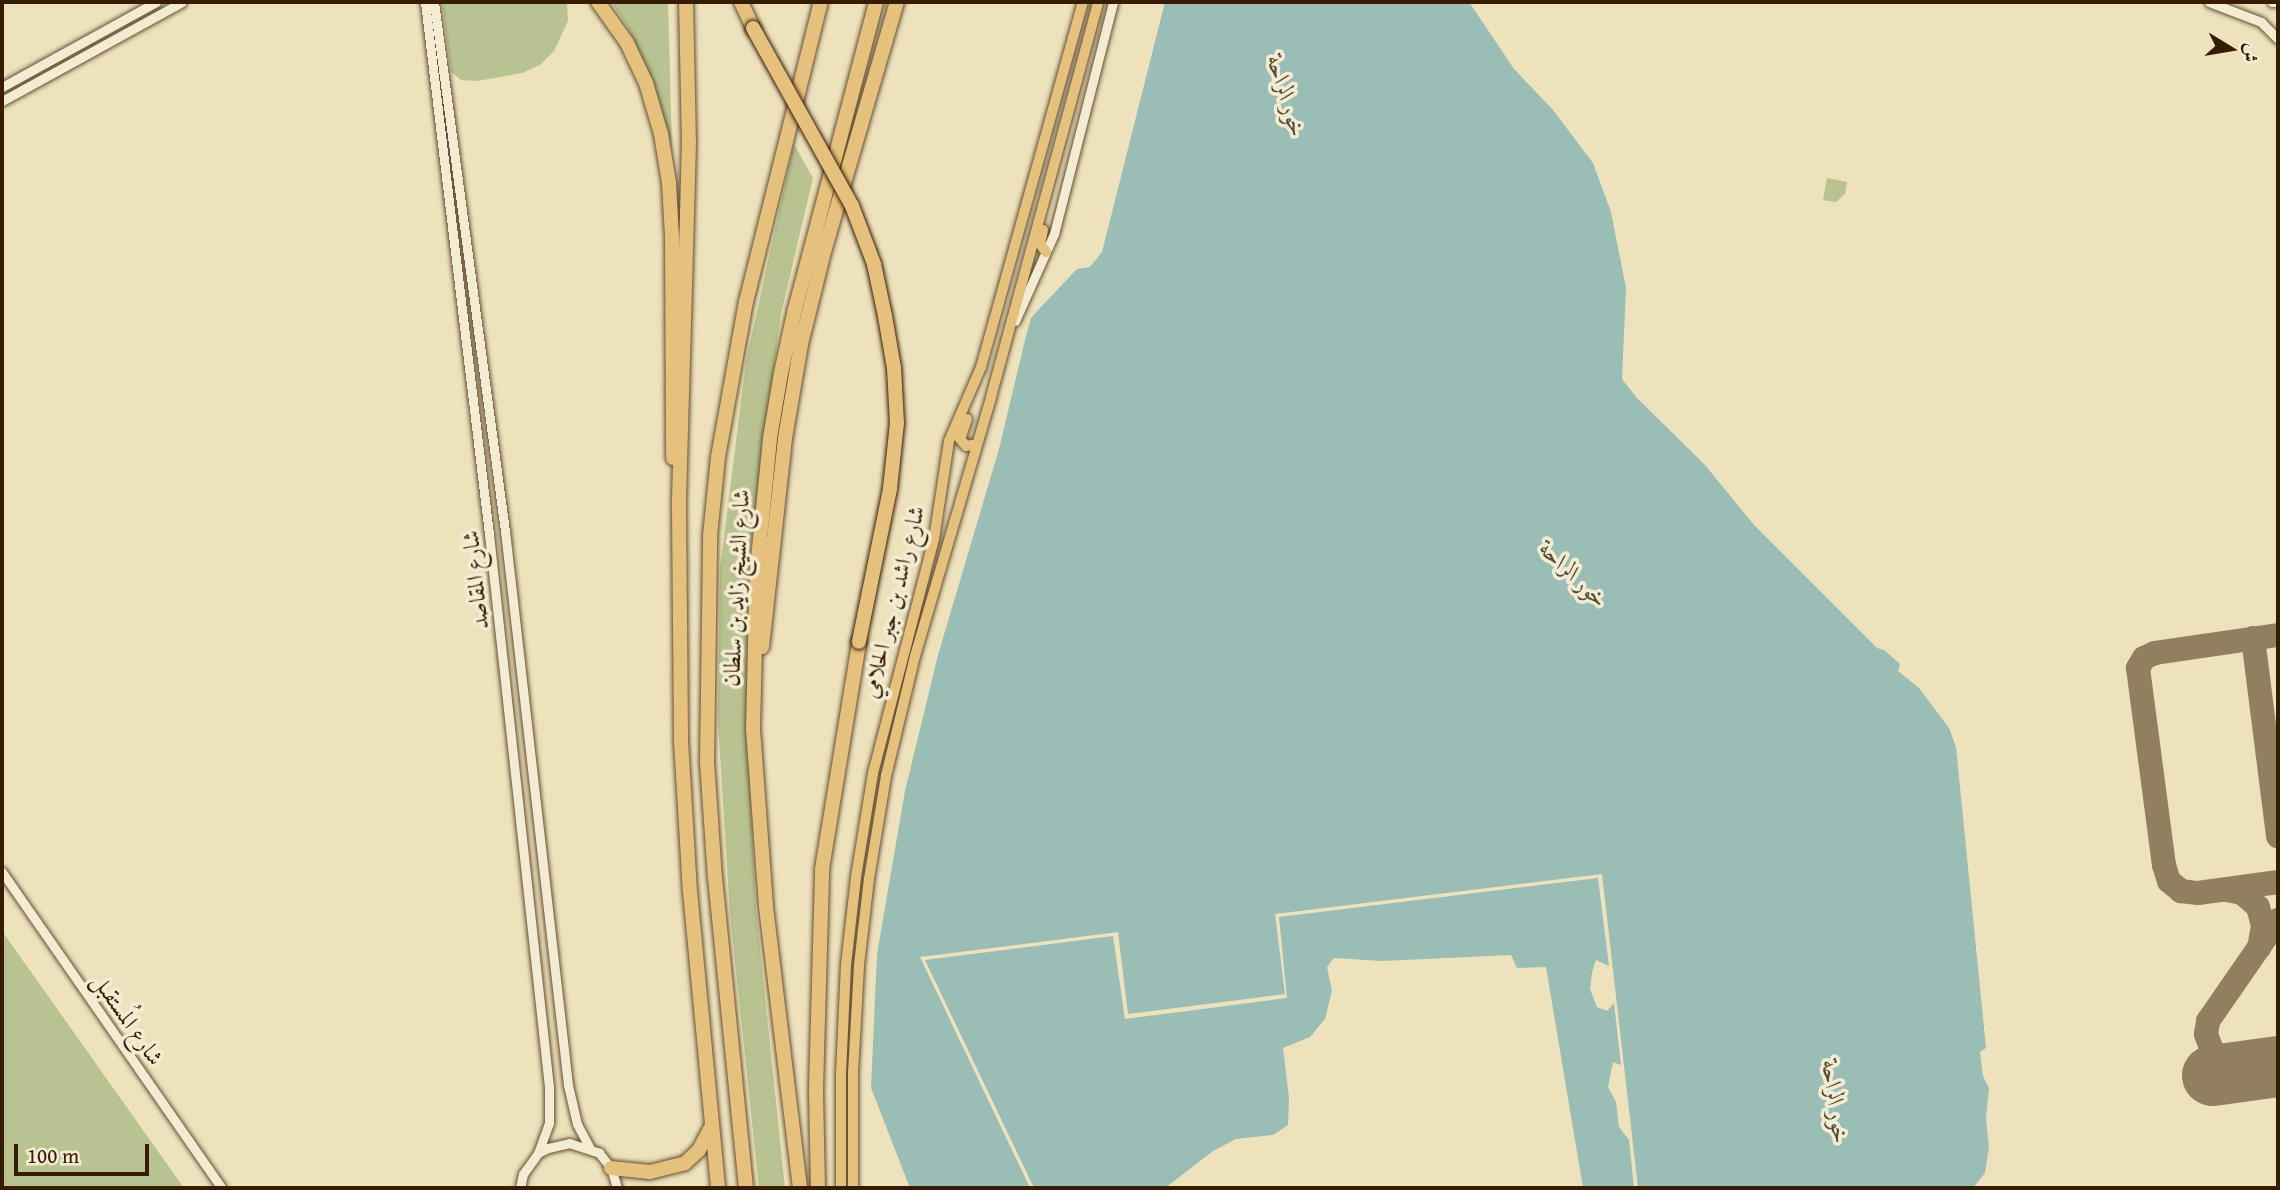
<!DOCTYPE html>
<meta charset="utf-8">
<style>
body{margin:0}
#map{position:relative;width:2280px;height:1190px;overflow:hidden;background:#ede2bc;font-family:"Gentium Book Plus",Amiri,serif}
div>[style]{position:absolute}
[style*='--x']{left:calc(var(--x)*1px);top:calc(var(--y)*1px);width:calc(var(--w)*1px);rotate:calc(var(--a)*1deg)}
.green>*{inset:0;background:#b8c391}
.water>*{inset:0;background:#9abdb5}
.taxiway>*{height:24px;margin:-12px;padding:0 12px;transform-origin:12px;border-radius:12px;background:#927f60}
.runway>*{height:61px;margin:-30.5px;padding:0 30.5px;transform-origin:30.5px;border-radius:30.5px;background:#927f60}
.roads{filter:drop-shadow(0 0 2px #644e32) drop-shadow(0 0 2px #644e32)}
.minor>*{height:9px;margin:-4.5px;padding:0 4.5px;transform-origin:4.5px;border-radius:4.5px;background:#f3ecd3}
.major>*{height:10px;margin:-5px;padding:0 5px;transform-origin:5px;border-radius:5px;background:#e6c17e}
.highway>*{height:14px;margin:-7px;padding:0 7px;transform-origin:7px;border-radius:7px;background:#e6c17e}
.bridges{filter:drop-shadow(0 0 2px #371c04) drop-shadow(0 0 2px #371c04)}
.highway-bridge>*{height:14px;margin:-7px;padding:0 7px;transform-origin:7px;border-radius:7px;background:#e6c17e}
span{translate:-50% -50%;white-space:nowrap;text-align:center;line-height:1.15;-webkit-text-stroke:7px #f3ecd3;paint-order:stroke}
.street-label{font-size:23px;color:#371c04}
.water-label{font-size:24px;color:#554c39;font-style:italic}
.frame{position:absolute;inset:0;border:4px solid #371c04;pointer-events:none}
.north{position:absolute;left:2196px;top:14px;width:70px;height:70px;-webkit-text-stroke:5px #f3ecd3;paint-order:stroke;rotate:101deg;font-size:19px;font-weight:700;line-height:28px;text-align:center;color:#371c04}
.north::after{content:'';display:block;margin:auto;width:24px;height:32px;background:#371c04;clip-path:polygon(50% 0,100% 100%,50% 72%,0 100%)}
.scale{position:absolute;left:14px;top:1144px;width:135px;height:32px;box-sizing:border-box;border:4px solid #371c04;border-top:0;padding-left:9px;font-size:21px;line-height:24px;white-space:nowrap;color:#371c04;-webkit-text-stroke:5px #f3ecd3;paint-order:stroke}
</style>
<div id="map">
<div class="green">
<i style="clip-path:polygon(442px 2px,567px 2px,568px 21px,554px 51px,540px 65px,522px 73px,477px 81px,461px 80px,451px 72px)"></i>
<i style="clip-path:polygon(611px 2px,668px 2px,672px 149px,657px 96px,630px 31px)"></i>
<i style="clip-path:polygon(794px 144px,813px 178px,781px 314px,748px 566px,747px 713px,756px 910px,785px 1188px,759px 1188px,730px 914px,718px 721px,720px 569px,746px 361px)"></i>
<i style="clip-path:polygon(1827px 178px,1847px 182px,1845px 194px,1836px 202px,1823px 200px)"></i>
<i style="clip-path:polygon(2px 931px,179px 1181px,184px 1188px,2px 1188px)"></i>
</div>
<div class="water">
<i style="clip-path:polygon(1165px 2px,1469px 2px,1514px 69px,1553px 110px,1593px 163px,1611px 212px,1626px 288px,1622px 379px,1636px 397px,1705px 465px,1754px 525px,1877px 648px,1884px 650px,1900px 664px,1898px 671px,1919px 688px,1949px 728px,1956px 747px,1986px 1048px,1980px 1052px,1983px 1076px,1989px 1088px,1986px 1118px,1989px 1147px,1985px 1173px,1973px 1188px,1638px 1188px,1602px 874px,1275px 914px,1285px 994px,1128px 1014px,1118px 932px,920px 957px,1030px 1188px,910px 1188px,871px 1088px,877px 954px,905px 791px,938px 655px,999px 449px,1026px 336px,1031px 318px,1039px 309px,1077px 269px,1090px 267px,1102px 252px)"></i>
<i style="clip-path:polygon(1598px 878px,1609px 966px,1596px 960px,1592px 972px,1590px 989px,1597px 1007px,1607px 1011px,1614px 1003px,1621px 1065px,1613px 1062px,1608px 1087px,1616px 1102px,1619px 1127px,1629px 1140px,1634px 1188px,1583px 1188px,1546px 967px,1517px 968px,1511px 955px,1382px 961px,1334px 958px,1327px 967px,1332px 991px,1325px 1019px,1310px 1037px,1283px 1048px,1289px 1098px,1288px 1125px,1273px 1135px,1236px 1139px,1213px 1151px,1165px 1188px,1034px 1188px,925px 960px,1113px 936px,1125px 1019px,1287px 998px,1279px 917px)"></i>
</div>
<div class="taxiway">
<i style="--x:2278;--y:635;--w:124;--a:171.7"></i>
<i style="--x:2155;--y:653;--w:12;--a:156"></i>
<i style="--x:2144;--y:658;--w:12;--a:121"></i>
<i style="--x:2138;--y:668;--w:199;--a:82.5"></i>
<i style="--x:2164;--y:865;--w:17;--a:73"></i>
<i style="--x:2169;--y:881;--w:16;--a:40"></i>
<i style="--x:2181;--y:891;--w:17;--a:7"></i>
<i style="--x:2198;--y:893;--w:81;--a:-7.8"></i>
<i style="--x:2253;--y:638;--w:200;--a:82.8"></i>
<i style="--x:2227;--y:890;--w:15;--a:11"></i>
<i style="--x:2242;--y:893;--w:21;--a:41"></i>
<i style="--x:2258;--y:907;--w:20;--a:75"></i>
<i style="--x:2263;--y:926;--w:22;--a:100"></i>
<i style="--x:2242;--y:1071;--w:18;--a:-161"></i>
<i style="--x:2225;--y:1065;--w:20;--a:-131"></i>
<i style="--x:2212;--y:1050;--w:17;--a:-111"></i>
<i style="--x:2206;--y:1034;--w:13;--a:-81"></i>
<i style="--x:2208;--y:1021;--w:123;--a:-55.3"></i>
</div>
<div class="runway">
<i style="--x:2212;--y:1075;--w:67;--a:-7.8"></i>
</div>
<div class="roads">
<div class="minor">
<i style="--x:425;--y:2;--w:536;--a:83.14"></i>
<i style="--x:489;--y:534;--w:556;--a:83.81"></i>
<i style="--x:549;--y:1087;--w:36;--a:90"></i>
<i style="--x:549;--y:1123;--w:32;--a:110"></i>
<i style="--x:434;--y:2;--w:534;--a:82.36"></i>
<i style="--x:505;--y:531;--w:558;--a:83.51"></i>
<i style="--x:568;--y:1085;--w:40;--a:77"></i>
<i style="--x:577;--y:1124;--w:27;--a:62"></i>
<i style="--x:2209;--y:2;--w:56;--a:21"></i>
<i style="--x:2261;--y:22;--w:24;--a:45"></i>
<i style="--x:2272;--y:2;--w:6;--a:0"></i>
<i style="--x:2;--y:87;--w:176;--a:-28.9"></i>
<i style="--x:2;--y:101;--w:205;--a:-28.8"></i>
<i style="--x:1015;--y:321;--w:95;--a:-65.9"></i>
<i style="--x:1054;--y:234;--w:239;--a:-75.7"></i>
<i style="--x:2;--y:872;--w:385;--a:55.2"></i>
<i style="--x:520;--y:1188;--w:14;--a:-78"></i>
<i style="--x:523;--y:1174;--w:26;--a:-54"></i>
<i style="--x:538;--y:1153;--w:11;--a:-27"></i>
<i style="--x:548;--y:1148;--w:22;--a:-13"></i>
<i style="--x:569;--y:1143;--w:32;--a:18"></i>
<i style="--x:599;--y:1153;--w:19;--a:51"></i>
<i style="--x:611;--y:1168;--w:21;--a:73"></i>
</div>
<div class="major">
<i style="--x:1043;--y:230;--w:14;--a:102"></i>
<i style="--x:1040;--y:244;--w:10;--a:53"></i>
<i style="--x:967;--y:419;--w:21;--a:109"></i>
<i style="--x:960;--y:439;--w:9;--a:49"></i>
<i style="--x:966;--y:446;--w:11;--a:-10"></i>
<i style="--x:841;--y:1188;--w:114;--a:-90"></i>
<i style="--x:841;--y:1074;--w:109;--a:-87.4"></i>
<i style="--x:846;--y:965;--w:89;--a:-83.5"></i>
<i style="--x:856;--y:877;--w:105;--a:-80.7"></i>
<i style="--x:873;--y:773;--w:242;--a:-75.4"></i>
<i style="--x:934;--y:539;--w:99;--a:-81.3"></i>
<i style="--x:949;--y:441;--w:81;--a:-66.6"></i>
<i style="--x:981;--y:367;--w:379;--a:-74.4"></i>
<i style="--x:853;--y:1188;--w:115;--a:-90"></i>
<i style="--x:853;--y:1073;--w:108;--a:-86.8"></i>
<i style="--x:859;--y:965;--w:87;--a:-83.4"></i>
<i style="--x:869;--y:879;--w:104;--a:-80.6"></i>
<i style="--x:886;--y:776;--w:123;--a:-76.4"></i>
<i style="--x:915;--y:656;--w:270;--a:-73.6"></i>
<i style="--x:991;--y:397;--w:409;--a:-74.8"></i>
</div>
<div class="highway">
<i style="--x:598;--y:2;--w:50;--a:54.7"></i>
<i style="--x:627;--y:43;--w:44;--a:64.6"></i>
<i style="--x:646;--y:83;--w:53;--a:73.6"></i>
<i style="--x:661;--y:134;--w:50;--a:80.7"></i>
<i style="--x:669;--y:183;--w:54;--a:86.8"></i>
<i style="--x:672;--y:237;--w:221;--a:89.7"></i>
<i style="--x:686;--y:2;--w:140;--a:88.8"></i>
<i style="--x:689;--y:142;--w:366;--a:91.6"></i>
<i style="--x:679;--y:508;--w:233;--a:89.5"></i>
<i style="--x:681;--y:741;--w:150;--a:86.6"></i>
<i style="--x:690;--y:891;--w:298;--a:84.6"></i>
<i style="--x:741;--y:2;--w:29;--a:65"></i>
<i style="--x:762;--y:647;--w:210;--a:-83.7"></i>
<i style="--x:785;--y:438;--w:95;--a:-80.3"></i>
<i style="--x:801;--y:344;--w:99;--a:-76"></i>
<i style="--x:825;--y:248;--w:256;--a:-73.7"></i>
<i style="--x:611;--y:1168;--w:39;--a:6"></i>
<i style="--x:650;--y:1172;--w:36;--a:-14"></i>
<i style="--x:685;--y:1163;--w:19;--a:-43"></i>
<i style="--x:699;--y:1150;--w:26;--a:-62"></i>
<i style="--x:746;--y:1188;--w:311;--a:-95.7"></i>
<i style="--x:715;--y:879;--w:116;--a:-93.9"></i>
<i style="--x:707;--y:763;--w:227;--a:-89.2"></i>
<i style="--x:710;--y:536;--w:79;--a:-84.2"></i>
<i style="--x:718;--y:457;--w:158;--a:-79.8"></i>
<i style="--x:746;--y:302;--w:309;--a:-76"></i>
<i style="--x:800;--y:1188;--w:284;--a:-96.9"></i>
<i style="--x:766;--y:906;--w:178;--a:-94.2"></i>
<i style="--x:753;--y:728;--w:159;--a:-88.6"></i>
<i style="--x:757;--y:569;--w:132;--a:-84.3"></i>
<i style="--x:770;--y:438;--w:66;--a:-80.4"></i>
<i style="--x:781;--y:373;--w:66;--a:-77.7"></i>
<i style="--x:795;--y:309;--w:318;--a:-75.2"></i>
<i style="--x:818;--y:1188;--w:98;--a:-91.2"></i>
<i style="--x:816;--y:1090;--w:221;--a:-88.4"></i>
<i style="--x:822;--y:869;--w:230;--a:-80.7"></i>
</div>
</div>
<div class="bridges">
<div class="highway-bridge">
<i style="--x:753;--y:28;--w:204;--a:60.9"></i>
<i style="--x:852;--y:206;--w:62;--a:69.2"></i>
<i style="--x:874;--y:264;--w:53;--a:78.1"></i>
<i style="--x:885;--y:316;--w:53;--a:80.2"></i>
<i style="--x:894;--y:368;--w:55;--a:86.9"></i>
<i style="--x:897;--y:423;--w:66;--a:96.1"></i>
<i style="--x:890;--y:489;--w:156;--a:101.5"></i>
</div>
</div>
<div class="street-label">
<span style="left:475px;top:580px;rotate:-96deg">شارع المقاصد</span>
<span style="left:736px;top:588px;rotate:-87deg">شارع الشيخ زايد بن سلطان</span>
<span style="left:893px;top:602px;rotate:-76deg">شارع راشد بن جبر الحلامي</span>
<span style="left:128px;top:1019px;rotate:55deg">شارع المُستقبل</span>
</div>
<div class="water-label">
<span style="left:1287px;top:96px;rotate:73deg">خور الراحة</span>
<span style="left:1574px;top:574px;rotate:44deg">خور الراحة</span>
<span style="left:1836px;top:1102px;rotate:82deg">خور الراحة</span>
</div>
<div class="frame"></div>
<div class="north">ش</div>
<div class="scale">100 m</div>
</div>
